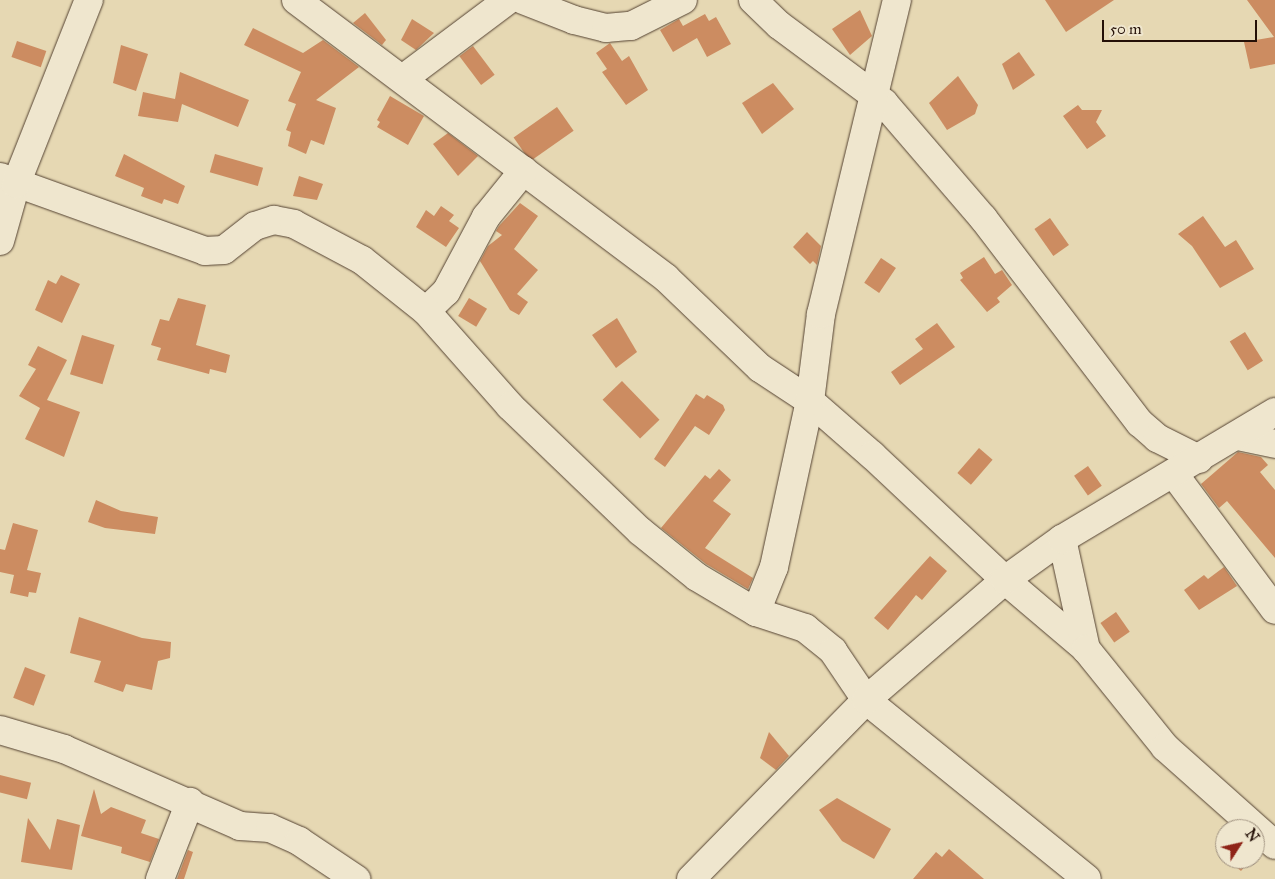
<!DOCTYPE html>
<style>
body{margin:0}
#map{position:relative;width:1275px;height:879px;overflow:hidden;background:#e6d8b3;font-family:"IM FELL Great Primer",serif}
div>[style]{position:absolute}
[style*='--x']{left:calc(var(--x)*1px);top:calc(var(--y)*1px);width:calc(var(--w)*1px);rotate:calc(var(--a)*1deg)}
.building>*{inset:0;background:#cc8c61;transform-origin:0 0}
.roads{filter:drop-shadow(0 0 1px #544232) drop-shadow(0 0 1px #544232)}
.minor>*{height:28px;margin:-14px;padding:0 14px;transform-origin:14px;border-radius:14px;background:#efe6ce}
span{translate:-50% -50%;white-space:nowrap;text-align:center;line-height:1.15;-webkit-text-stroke:4px #efe6ce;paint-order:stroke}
.north{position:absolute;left:1215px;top:819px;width:50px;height:50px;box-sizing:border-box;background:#efe6ce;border:1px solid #9e907e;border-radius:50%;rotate:55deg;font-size:14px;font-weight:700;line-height:20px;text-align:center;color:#241007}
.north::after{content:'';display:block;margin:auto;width:18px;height:22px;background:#8f2418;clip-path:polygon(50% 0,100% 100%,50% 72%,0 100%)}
.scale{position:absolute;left:1102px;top:20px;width:155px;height:22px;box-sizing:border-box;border:2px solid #241007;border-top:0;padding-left:6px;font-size:15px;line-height:18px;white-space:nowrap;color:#241007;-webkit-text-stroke:4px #efe6ce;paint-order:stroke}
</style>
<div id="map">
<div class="building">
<i style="clip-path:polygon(1045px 0,1114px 0,1066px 32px)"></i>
<i style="clip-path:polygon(1247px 0,1275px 0,1275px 64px,1250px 69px,1244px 42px,1274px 37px)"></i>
<i style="clip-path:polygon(860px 10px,872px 36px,850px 55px,832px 29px)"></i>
<i style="clip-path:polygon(365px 13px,386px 40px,382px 45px,353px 23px)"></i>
<i style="clip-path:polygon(705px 14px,709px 21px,716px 17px,731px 44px,707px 57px,697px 38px,673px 52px,660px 30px,679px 19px,683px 26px)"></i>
<i style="clip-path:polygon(412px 19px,434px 33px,416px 50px,401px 40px)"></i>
<i style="clip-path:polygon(253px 28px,303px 53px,323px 40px,359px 67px,316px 100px,336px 108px,324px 145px,311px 140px,306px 154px,288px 146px,291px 132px,286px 130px,296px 104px,288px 101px,301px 72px,244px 45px)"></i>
<i style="left:17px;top:41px;width:31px;height:17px;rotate:19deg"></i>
<i style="clip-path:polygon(610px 43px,622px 61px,629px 56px,648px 90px,626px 105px,602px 72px,607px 69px,596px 53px)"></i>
<i style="clip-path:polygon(121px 45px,148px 54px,136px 91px,113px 83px)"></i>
<i style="left:473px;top:46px;width:36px;height:17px;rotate:53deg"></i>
<i style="clip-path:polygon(1019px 52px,1035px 75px,1013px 90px,1002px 64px)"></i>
<i style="clip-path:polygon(180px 72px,249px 100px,238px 127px,182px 104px,178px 122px,138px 116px,143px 92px,175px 99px)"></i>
<i style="clip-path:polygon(958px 76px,978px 105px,975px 114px,947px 130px,929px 103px)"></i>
<i style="clip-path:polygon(773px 83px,794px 109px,762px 134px,742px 103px)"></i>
<i style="clip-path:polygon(390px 96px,424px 116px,408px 145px,377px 127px,380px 122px,377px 120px)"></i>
<i style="clip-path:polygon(1078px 105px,1082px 110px,1102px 110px,1096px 122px,1106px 136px,1087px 149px,1063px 116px)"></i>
<i style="left:557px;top:107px;width:29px;height:53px;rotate:55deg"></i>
<i style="clip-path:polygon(448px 133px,478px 156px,458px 176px,433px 144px)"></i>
<i style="clip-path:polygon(124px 154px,185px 186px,178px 204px,164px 199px,162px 204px,141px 196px,144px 188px,115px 176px)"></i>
<i style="left:215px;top:154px;width:50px;height:19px;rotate:16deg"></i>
<i style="clip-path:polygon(299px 176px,323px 184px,317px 200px,293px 196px)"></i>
<i style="clip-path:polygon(520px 203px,538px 216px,514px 249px,538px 270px,517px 294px,528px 302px,519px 315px,510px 310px,480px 261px,488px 246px,502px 235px,496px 231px,499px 226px)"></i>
<i style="clip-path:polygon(441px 206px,454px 215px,449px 221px,459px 228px,446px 247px,416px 227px,426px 210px,434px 216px)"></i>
<i style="clip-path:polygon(1203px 216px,1225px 247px,1236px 240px,1254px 269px,1220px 288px,1192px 246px,1178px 234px)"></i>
<i style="left:1050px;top:218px;width:33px;height:19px;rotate:55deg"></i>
<i style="clip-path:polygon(807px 232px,821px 246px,817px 265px,813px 261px,810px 264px,793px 247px)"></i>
<i style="clip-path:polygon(984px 257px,995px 274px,1002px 270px,1012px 285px,997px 298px,1000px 302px,987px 312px,960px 280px,963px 278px,960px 273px)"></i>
<i style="left:881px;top:258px;width:18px;height:30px;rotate:34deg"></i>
<i style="clip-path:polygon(61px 275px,80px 284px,62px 323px,35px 310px,48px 280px,56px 284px)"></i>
<i style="clip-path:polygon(178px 298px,206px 305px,196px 345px,230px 355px,226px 373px,210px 369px,209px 374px,157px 360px,161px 348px,151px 345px,160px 319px,169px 321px)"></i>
<i style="left:469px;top:298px;width:21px;height:21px;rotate:31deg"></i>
<i style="clip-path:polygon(617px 318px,637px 352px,616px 368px,592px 335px)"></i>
<i style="clip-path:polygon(937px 323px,955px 347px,900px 385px,891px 372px,923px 349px,915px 339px)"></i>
<i style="left:1245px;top:332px;width:34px;height:18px;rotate:58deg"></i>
<i style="left:82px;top:335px;width:34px;height:41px;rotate:17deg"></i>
<i style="clip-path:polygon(38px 346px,67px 360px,47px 400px,80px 412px,64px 457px,25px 439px,40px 408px,19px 396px,36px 369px,28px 365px)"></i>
<i style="left:622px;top:381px;width:54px;height:27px;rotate:46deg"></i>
<i style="clip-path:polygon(696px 394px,704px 399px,707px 395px,723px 405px,725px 410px,709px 435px,695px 426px,665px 467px,654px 459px)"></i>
<i style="left:979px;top:448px;width:18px;height:33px;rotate:41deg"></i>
<i style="clip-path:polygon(1238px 452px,1261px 457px,1268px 465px,1260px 472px,1275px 490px,1275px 558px,1227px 501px,1219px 508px,1201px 484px)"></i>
<i style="left:1088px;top:466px;width:24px;height:17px;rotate:55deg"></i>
<i style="clip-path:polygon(719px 469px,731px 480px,713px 501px,731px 514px,705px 548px,753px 578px,748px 589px,706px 564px,661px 528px,705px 475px,710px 479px)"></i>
<i style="clip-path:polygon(96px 500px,121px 511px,158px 517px,155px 534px,105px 528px,88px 522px)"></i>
<i style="clip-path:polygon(13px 523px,38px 530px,27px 570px,41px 573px,36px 593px,29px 592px,28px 597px,10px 593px,14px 575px,0 572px,0 549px,5px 550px)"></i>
<i style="clip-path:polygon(930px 556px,947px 571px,922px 600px,916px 595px,888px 630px,874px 618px)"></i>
<i style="clip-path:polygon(1224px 567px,1237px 586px,1199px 610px,1184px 590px,1204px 575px,1208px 579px)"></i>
<i style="left:1116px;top:612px;width:24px;height:19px;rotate:55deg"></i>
<i style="clip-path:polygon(79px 617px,142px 638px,171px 642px,170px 658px,158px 661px,152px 690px,126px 684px,123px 692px,94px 682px,101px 661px,70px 653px)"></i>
<i style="left:25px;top:667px;width:22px;height:33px;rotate:21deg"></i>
<i style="clip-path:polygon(769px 732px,789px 756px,776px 770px,760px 758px)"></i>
<i style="left:0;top:775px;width:32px;height:17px;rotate:14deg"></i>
<i style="clip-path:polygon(94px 789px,101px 814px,111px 807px,146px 820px,141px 833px,159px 839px,150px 862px,121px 853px,122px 847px,81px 836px)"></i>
<i style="clip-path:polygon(837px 798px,891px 829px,874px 859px,842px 841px,819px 810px)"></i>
<i style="clip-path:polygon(28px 818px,50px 850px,57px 819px,80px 825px,72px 870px,21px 862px)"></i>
<i style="clip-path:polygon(949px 849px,984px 879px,913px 879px,936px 852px,942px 857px)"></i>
<i style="clip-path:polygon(188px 850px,193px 852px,184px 879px,177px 879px)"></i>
<i style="clip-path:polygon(1227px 859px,1251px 859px,1241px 871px)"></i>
</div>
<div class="roads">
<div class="minor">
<i style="--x:296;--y:0;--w:463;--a:36.9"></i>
<i style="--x:666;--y:278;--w:130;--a:43.8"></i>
<i style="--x:760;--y:368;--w:60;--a:33.4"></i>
<i style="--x:810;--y:401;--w:82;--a:41.1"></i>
<i style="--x:872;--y:455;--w:183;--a:43.2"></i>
<i style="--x:1005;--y:580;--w:106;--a:40.4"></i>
<i style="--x:523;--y:0;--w:55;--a:21.4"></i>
<i style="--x:574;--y:20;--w:33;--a:14"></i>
<i style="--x:606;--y:28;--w:25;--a:-5"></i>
<i style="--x:631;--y:26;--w:58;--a:-26.6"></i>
<i style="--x:753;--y:0;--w:36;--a:44"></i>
<i style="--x:779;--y:25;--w:131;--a:36.6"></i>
<i style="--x:884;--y:103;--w:152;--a:49.3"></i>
<i style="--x:983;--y:218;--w:258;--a:52.6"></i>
<i style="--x:1140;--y:423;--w:23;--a:41"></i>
<i style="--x:1157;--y:438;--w:47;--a:26.6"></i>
<i style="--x:404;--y:78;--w:130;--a:-36.9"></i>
<i style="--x:0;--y:177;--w:218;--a:19.8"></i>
<i style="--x:205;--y:251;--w:19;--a:-3"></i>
<i style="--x:224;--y:250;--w:39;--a:-38"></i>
<i style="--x:255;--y:226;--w:20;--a:-18"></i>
<i style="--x:274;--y:220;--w:20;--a:11"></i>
<i style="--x:294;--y:224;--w:77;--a:27.9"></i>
<i style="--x:362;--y:260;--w:82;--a:38.6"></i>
<i style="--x:426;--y:311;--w:127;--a:48.5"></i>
<i style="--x:510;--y:406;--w:180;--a:43.9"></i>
<i style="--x:640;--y:531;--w:73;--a:38.9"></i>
<i style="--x:697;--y:577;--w:69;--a:30.7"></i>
<i style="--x:756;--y:612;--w:52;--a:18.1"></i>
<i style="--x:805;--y:628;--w:36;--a:39"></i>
<i style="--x:833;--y:651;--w:59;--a:56"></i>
<i style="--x:866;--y:700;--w:284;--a:39"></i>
<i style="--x:0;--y:241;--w:59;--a:-74.3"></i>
<i style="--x:16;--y:184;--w:198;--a:-68.4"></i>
<i style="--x:426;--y:311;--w:28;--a:-44"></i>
<i style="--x:446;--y:292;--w:85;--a:-61.9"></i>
<i style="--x:486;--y:217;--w:60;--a:-51"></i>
<i style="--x:1238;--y:436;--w:38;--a:12"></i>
<i style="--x:1174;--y:474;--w:169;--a:53.4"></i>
<i style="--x:1062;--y:539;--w:113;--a:77.7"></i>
<i style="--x:1086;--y:649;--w:126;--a:51.1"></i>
<i style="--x:1165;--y:747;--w:147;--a:41.7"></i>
<i style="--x:756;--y:612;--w:48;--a:-68.2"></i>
<i style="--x:774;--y:567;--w:170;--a:-77.8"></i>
<i style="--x:810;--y:401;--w:88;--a:-82.8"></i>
<i style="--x:821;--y:314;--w:323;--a:-76.4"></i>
<i style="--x:0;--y:730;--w:67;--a:16.5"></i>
<i style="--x:64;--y:749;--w:192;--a:23.6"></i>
<i style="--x:240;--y:826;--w:30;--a:4"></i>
<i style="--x:270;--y:828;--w:32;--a:24"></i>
<i style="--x:299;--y:841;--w:69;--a:33.7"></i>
<i style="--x:160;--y:879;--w:83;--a:-68.7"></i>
<i style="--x:691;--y:879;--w:250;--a:-45.6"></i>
<i style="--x:866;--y:700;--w:184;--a:-40.8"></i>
<i style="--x:1005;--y:580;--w:70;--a:-35.7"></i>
<i style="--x:1062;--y:539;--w:248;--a:-30.8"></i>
</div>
</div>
<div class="north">N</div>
<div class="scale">50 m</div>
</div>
